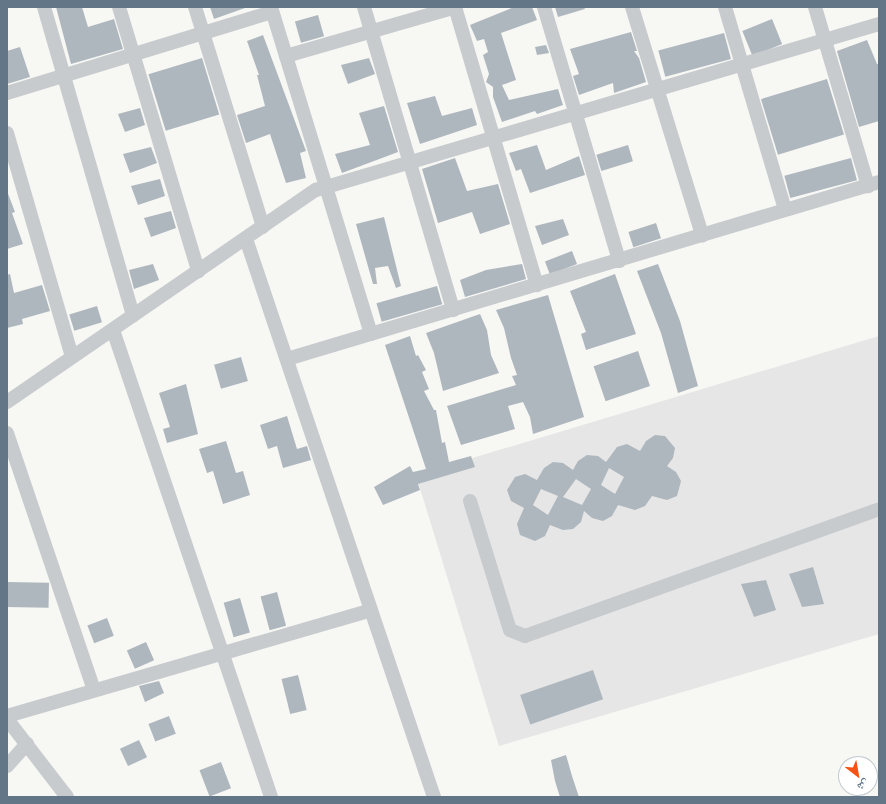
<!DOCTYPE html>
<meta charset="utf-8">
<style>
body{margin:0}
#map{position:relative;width:886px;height:804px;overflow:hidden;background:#f7f7f4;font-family:"Titillium Web","Noto Naskh Arabic",sans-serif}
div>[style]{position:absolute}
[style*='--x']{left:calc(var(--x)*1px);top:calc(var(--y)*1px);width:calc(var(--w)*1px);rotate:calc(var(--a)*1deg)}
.built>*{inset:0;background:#e5e6e5}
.building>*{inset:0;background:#afb7be;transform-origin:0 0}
.minor>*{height:14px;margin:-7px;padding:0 7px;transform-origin:7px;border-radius:7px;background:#c7cbce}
span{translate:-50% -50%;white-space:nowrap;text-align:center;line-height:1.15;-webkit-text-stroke:4px #fff;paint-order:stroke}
.frame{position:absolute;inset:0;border:8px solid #637688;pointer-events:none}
.north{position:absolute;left:838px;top:756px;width:40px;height:40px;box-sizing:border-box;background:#fff;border:1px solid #c1c8cf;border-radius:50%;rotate:149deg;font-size:11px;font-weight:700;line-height:16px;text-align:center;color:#637688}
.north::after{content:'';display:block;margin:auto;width:14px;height:18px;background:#f55316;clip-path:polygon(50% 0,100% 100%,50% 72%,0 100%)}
</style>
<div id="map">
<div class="built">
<i style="clip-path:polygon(879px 336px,879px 634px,499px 746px,416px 475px)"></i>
</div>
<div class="building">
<i style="clip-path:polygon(56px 7px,82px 7px,88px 27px,114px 19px,123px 49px,71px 64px)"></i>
<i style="clip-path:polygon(210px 7px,245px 7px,245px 8px,214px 19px)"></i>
<i style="clip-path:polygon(514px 7px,532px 7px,537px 20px,501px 33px,516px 80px,502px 85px,509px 100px,558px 89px,563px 105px,537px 114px,535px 111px,502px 122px,493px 97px,493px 87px,486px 82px,489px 74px,483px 55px,488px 52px,484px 39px,477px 41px,470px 25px)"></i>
<i style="clip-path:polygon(555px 7px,584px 7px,585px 9px,558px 17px)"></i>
<i style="left:318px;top:15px;width:22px;height:24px;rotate:74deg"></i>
<i style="left:772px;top:19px;width:27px;height:32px;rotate:68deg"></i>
<i style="clip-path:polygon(631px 32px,637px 51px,634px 51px,639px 58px,646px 82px,614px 93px,613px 83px,579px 95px,573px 76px,579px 74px,570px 49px)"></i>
<i style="left:724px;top:33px;width:27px;height:68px;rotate:75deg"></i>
<i style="clip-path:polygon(263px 35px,306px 151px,300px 153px,306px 178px,286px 183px,270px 134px,246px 143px,237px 115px,265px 106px,257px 75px,259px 75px,247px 41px)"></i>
<i style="clip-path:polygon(867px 40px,877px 64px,879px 64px,879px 121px,859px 127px,837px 51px)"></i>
<i style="clip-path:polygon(546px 45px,549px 53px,537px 55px,535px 47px)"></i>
<i style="clip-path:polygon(20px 47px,30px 77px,7px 84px,7px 51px)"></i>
<i style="left:202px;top:58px;width:59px;height:56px;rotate:73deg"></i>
<i style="clip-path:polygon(369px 58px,375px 74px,348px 84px,341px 65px)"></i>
<i style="left:827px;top:79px;width:58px;height:69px;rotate:73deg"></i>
<i style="clip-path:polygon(435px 96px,442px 116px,472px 108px,477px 125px,420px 144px,407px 103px)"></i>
<i style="clip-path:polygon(384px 106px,398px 152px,342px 173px,335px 154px,370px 145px,359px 113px)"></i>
<i style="clip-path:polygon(140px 108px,145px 125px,125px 132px,118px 114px)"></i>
<i style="clip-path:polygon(537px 145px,546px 170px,579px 156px,585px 175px,530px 193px,521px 169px,516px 171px,509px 153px)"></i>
<i style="left:628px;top:145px;width:17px;height:33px;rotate:73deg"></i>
<i style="clip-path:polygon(151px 147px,157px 163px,130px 173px,123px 154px)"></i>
<i style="clip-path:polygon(455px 158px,467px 191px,498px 184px,510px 224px,480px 234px,472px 212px,438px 223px,422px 169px)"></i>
<i style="left:851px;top:158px;width:23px;height:69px;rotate:75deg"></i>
<i style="clip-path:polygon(160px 179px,165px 196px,138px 205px,131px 186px)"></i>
<i style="clip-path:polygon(7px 191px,15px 212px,12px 213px,23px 244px,7px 249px)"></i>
<i style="clip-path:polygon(171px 211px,176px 228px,151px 237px,144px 218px)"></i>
<i style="clip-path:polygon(384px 217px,401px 286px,396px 288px,388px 266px,375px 268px,377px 284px,373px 284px,356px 224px)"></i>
<i style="clip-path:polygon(563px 219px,569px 235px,542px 245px,535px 226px)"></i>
<i style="left:656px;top:223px;width:16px;height:29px;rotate:72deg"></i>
<i style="left:572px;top:251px;width:14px;height:29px;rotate:69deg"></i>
<i style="clip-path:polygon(153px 264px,159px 280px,134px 289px,129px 270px)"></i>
<i style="clip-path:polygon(522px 264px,526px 279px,465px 297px,460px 280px,486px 270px)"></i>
<i style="clip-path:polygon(658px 264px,680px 321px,698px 386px,678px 393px,661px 333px,637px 271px)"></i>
<i style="clip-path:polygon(10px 274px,14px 293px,42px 285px,50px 311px,22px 319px,23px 324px,7px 328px,7px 275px)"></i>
<i style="clip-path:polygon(615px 274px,636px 334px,586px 350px,581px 334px,586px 332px,570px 291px)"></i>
<i style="left:437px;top:286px;width:19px;height:63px;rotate:74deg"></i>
<i style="clip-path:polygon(548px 295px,584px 417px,533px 434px,530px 417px,523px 402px,508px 406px,515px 429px,461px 445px,447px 406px,516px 385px,512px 376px,517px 375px,511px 358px,504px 328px,496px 310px)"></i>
<i style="left:97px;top:306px;width:17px;height:29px;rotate:73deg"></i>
<i style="clip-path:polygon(480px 314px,487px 330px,491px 355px,499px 373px,443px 391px,434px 353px,426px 333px)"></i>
<i style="clip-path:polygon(410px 336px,416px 356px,418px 355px,426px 370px,422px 372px,429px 389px,424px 391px,434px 410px,436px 410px,442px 443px,445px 442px,449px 462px,471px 456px,475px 467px,418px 484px,420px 490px,383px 505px,374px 487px,410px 466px,413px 472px,426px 469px,385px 345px)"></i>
<i style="left:638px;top:351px;width:37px;height:47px;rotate:71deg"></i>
<i style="left:241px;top:357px;width:25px;height:28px;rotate:74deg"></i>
<i style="clip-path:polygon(186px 384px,198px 434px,167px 443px,163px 429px,170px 427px,159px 393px)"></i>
<i style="clip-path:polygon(287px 416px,297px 449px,307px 446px,311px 460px,283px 468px,277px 446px,268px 449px,260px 425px)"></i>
<i style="clip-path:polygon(evenodd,655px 435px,665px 436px,675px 448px,673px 458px,667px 466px,676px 472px,681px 481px,677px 496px,667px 500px,652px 496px,645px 506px,635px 510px,618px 505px,612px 516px,603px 521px,592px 518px,584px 511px,581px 522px,573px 529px,563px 530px,550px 525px,545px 536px,535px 541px,520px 535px,517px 524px,524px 508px,511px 501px,507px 490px,515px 477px,525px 474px,537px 480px,544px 468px,553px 462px,563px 463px,573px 470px,578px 461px,587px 455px,598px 456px,606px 462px,617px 447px,627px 444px,640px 451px,646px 441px,655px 435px,609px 468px,624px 477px,615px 494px,601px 485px,609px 468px,655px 435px,576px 479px,591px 489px,582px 505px,563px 497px,576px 479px,655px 435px,541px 489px,558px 496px,548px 515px,533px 505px,541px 489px)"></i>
<i style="clip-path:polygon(226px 441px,236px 473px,243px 471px,250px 495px,223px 504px,213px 471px,207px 473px,199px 449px)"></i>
<i style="clip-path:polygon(813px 567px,824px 604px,802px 607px,789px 574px)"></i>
<i style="clip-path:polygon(766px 580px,776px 610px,754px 617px,741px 584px)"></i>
<i style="left:7px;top:582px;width:42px;height:25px;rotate:1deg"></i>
<i style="left:277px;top:592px;width:35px;height:17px;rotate:75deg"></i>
<i style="left:240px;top:598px;width:36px;height:17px;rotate:74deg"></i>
<i style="left:107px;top:618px;width:19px;height:21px;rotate:69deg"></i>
<i style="left:146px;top:642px;width:20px;height:21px;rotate:66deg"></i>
<i style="left:593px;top:670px;width:31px;height:77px;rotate:71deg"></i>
<i style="left:298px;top:675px;width:36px;height:17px;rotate:76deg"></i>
<i style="clip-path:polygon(159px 681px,164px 693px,145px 702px,139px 686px)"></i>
<i style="left:169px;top:716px;width:19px;height:22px;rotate:69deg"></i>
<i style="left:139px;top:740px;width:19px;height:21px;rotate:65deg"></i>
<i style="clip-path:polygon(566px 755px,572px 776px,579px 797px,560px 797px,555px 781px,551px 760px)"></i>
<i style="left:221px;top:762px;width:28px;height:23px;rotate:69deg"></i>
</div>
<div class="minor">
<i style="--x:44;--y:7;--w:321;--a:73.9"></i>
<i style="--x:119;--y:7;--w:276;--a:73.3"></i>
<i style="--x:195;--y:7;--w:230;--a:72.8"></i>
<i style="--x:271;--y:7;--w:342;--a:73"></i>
<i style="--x:364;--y:7;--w:316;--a:73.6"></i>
<i style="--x:455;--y:7;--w:290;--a:73.6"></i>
<i style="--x:544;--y:7;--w:265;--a:73.5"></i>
<i style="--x:632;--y:7;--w:239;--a:72.9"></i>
<i style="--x:725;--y:7;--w:211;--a:73.5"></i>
<i style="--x:815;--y:7;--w:187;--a:73.5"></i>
<i style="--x:286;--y:56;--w:177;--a:-16.1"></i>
<i style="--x:7;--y:93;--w:277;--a:-17"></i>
<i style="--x:7;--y:133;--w:233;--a:73.8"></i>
<i style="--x:246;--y:239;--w:589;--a:71.38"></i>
<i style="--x:113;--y:330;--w:493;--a:71.3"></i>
<i style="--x:287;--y:359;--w:618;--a:-16.65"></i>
<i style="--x:7;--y:402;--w:375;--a:-34.5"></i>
<i style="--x:316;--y:190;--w:587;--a:-16.43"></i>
<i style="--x:7;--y:433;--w:271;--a:71.3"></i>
<i style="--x:470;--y:501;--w:135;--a:72.8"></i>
<i style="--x:510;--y:630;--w:16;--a:22"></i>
<i style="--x:525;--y:636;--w:376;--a:-19.7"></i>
<i style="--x:7;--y:716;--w:379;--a:-16.2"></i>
<i style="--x:7;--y:719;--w:98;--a:52.4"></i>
<i style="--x:7;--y:766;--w:30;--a:-48"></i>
</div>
<div class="frame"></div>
<div class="north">ش</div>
</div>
